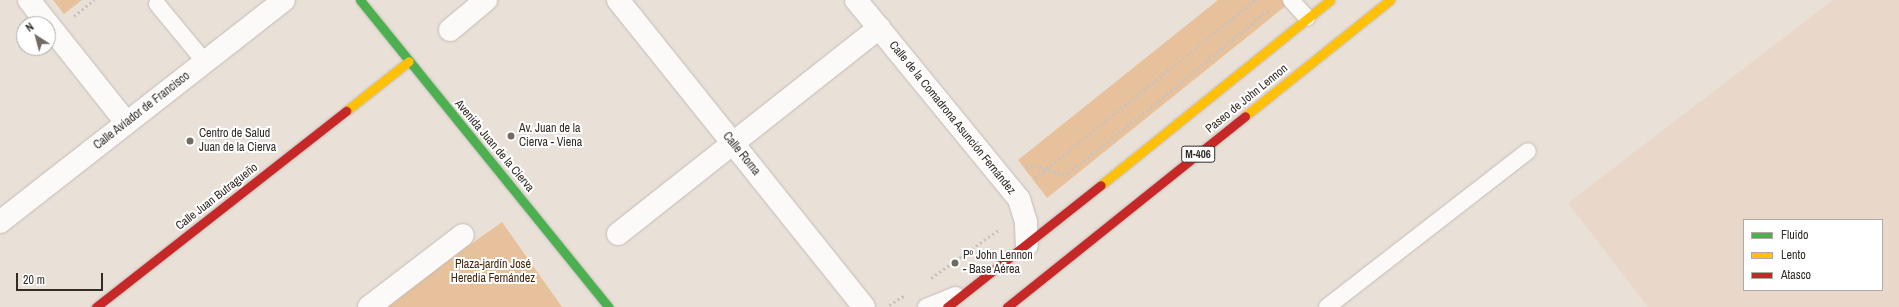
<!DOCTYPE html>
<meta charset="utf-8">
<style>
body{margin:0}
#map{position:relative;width:1899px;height:307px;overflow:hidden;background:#e9e0d8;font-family:"Archivo Narrow",sans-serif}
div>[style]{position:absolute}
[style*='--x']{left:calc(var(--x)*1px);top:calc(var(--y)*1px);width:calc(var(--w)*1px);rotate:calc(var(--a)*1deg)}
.built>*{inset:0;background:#e9d8c9}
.green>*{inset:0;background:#e7c19b}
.path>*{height:2.5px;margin-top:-1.25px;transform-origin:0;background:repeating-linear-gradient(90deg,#c6c2bf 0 2px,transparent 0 5px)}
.roads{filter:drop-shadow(0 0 1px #c3bcb6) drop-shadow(0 0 1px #c3bcb6)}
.lane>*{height:16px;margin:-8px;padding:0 8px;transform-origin:8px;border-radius:8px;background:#fcfaf9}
.street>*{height:22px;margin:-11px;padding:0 11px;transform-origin:11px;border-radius:11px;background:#fcfaf9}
.fast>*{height:9px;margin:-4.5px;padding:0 4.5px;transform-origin:4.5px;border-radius:4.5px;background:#4caf50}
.slow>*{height:9px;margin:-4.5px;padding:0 4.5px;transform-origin:4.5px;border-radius:4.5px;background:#ffc107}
.jam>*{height:9px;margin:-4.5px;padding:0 4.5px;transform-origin:4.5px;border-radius:4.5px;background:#c62828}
.dots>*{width:11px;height:11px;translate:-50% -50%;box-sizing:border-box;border:2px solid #fff;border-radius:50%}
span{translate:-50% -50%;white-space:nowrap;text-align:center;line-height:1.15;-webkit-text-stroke:4px #fff;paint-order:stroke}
.shield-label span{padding:1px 3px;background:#fff;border:1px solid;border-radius:3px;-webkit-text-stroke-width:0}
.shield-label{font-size:11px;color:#322c26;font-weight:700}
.street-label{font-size:12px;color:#322c26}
.poi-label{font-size:12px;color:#322c26}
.left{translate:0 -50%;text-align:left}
.park-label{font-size:12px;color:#40270b}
.legend{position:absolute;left:1743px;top:219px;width:140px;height:72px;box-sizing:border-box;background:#fff;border:1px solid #adaba8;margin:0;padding:5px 7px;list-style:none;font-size:12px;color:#322c26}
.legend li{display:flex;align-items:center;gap:8px;height:20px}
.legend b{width:20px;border:1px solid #adaba8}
.north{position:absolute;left:16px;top:16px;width:40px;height:40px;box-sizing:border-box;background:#fff;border:1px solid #adaba8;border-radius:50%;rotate:324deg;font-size:11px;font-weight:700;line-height:16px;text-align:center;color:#322c26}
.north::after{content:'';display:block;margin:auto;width:14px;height:18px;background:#726b64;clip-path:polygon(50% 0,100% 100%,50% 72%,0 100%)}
.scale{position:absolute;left:16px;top:273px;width:87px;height:18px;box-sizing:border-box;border:2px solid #322c26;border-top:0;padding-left:5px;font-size:12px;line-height:14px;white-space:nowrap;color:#322c26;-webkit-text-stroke:3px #fff;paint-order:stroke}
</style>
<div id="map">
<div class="built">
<i style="clip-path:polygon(evenodd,1833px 0,1899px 0,1899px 307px,1648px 307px,1568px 203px,1833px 0,1744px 220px,1882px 220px,1882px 290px,1744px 290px,1744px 220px)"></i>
</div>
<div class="green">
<i style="clip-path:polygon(53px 0,82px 0,64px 14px)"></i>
<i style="clip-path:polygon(1218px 0,1293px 0,1047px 198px,1018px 160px)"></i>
<i style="clip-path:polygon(502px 222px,562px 307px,382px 307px,433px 271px)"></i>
</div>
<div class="path">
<i style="--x:74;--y:16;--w:26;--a:-39"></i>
<i style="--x:1026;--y:167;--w:9;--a:-13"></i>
<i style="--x:1035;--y:165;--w:29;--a:20"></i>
<i style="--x:1062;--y:175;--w:6;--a:-18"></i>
<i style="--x:1068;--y:173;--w:116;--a:-38.4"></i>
<i style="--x:1159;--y:101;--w:143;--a:-39.9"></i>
<i style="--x:1035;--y:178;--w:283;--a:-39"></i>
<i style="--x:931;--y:278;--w:85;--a:-35.4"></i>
<i style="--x:889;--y:305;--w:19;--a:-32"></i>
</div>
<div class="roads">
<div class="lane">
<i style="--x:1291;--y:0;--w:24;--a:48"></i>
<i style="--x:157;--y:4;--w:75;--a:50.4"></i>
<i style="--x:926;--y:307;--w:32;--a:-22"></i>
<i style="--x:1327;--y:307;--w:254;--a:-37.8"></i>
</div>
<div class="street">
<i style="--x:29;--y:0;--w:31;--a:52"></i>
<i style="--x:618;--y:0;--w:393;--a:51.3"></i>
<i style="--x:856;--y:0;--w:257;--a:50.7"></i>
<i style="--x:1019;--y:199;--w:24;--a:73"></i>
<i style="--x:1026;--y:222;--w:23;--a:88"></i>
<i style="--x:48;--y:24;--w:125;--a:51.5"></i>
<i style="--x:450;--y:30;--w:47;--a:-39.8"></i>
<i style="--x:0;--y:222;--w:360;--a:-38"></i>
<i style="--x:618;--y:234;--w:333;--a:-38.3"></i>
<i style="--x:369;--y:307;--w:118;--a:-37.5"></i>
</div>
<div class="fast">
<i style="--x:360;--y:0;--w:395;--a:51"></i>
</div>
<div class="slow">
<i style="--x:346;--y:111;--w:80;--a:-38.4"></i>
<i style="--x:1245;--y:116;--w:186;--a:-38.7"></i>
<i style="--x:1101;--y:185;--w:294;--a:-38.9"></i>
</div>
<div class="jam">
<i style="--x:96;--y:307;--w:318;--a:-38.1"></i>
<i style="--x:947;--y:307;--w:196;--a:-38.4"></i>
<i style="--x:1007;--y:307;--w:305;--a:-38.7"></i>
</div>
</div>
<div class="dots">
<i style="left:511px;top:136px;background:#726b64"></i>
<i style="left:190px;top:141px;background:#726b64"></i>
<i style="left:955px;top:263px;background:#726b64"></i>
</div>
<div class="shield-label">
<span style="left:1198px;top:154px">M-406</span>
</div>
<div class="street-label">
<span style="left:1247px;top:99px;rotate:-39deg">Paseo de John Lennon</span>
<span style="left:142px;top:111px;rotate:-38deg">Calle Aviador de Francisco</span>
<span style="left:952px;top:118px;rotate:51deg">Calle de la Comadrona Asunción Fernández</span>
<span style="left:494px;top:146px;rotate:50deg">Avenida Juan de la Cierva</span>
<span style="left:741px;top:154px;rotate:51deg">Calle Roma</span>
<span style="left:217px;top:197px;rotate:-38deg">Calle Juan Butragueño</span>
</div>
<div class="poi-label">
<span class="left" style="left:519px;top:136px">Av. Juan de la<br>Cierva - Viena</span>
<span class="left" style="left:199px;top:141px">Centro de Salud<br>Juan de la Cierva</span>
<span class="left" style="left:963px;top:263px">Pº John Lennon<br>- Base Aérea</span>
</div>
<div class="park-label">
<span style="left:493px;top:272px">Plaza-jardín José<br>Heredia Fernández</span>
</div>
<ul class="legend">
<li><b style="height:5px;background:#4caf50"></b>Fluido</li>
<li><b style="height:5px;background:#ffc107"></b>Lento</li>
<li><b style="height:5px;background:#c62828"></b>Atasco</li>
</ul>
<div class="north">N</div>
<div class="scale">20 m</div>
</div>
